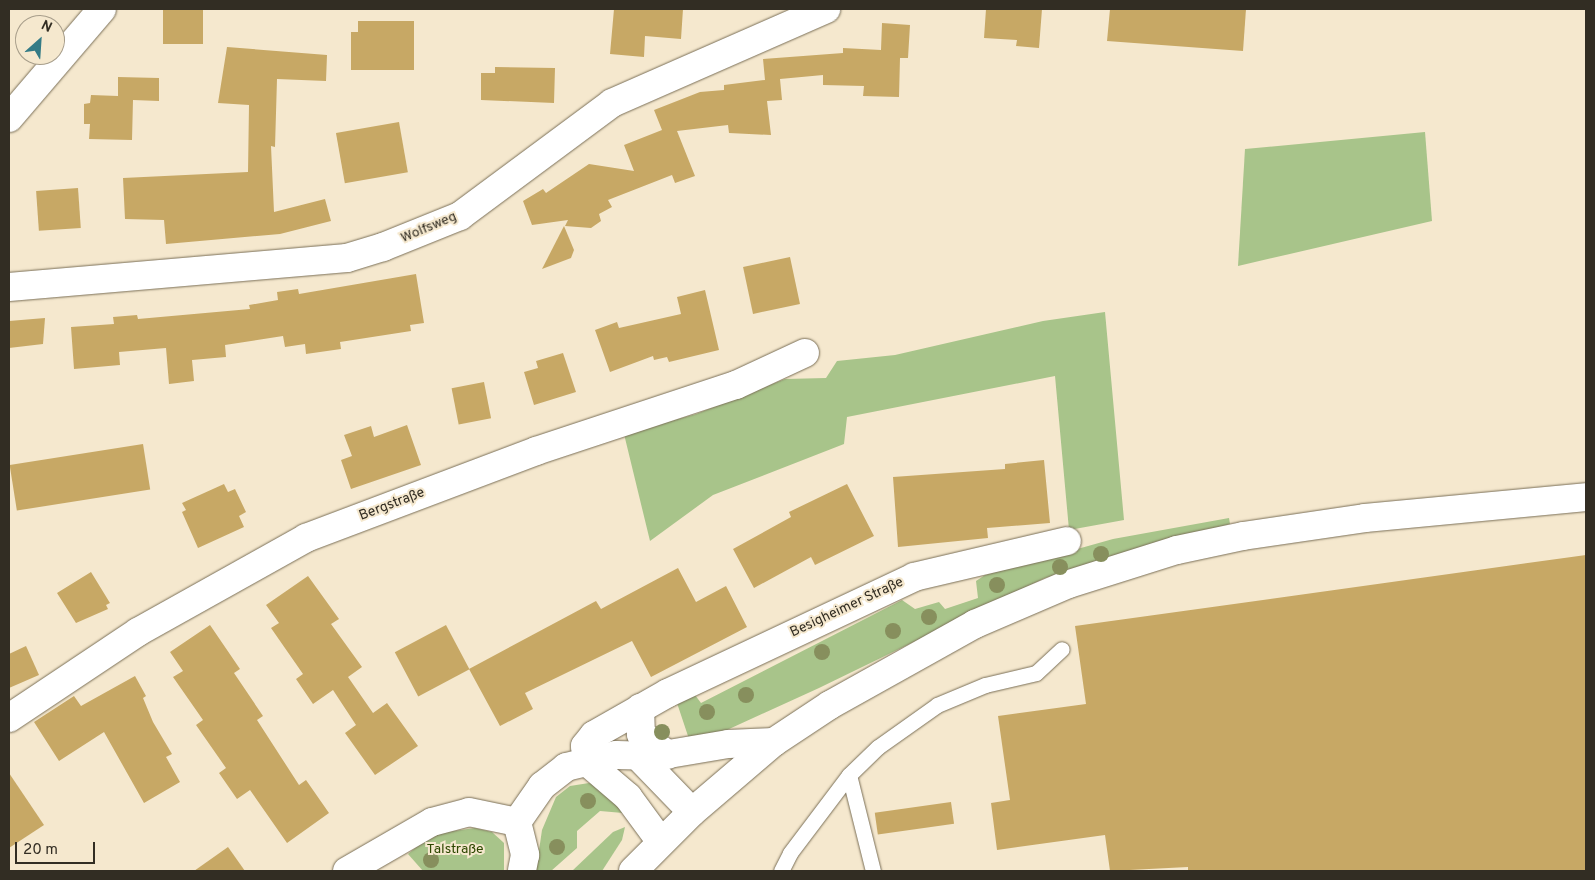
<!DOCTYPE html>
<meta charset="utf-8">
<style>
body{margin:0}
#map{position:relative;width:1595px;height:880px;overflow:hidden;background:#f5e8ce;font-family:Overpass,sans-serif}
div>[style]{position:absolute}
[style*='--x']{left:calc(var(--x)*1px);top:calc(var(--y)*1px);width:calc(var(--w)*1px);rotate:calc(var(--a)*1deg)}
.green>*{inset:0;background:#a8c48a}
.building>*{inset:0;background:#c7a865;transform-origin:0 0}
.roads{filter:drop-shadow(0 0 1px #7a6f57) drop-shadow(0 0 1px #7a6f57)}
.lane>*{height:15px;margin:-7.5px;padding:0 7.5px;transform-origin:7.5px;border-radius:7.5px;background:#fff}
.street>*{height:28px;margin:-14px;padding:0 14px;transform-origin:14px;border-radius:14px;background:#fff}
.primary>*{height:28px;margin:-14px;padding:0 14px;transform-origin:14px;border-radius:14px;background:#fff}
.trees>*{width:16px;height:16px;margin:-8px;border-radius:50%;background:#878f5d}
span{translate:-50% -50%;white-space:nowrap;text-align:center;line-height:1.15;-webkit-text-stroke:4px #f5e8ce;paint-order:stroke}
.street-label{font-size:14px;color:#322d23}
.park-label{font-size:14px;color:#2d4700}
.frame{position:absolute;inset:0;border:10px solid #322d23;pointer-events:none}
.north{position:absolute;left:15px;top:15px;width:50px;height:50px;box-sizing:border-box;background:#f5e8ce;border:1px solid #a79d8a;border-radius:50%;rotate:26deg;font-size:14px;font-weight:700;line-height:20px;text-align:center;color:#322d23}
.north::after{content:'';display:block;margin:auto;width:18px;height:22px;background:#347b86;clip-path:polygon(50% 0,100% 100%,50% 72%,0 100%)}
.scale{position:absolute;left:15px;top:842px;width:80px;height:22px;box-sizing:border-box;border:2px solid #322d23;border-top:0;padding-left:6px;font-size:15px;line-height:18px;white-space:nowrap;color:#322d23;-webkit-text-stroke:4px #f5e8ce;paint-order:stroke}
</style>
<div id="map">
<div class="green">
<i style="clip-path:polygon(1425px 132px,1432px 221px,1238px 266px,1245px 149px)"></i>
<i style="clip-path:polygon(1105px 312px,1124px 520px,1069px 530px,1055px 376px,847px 417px,844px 444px,713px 495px,650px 541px,624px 434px,696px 414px,785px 379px,826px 378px,837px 361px,895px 355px,1043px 321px)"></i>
<i style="clip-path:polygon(1229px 518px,1230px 524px,1045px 578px,819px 688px,716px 735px,690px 742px,677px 703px,695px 695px,701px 703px,902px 600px,915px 609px,939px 602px,945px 609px,978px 598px,976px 581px,985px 575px,1113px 539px)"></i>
<i style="clip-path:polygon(589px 783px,605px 789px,623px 813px,600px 811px,577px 831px,577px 848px,551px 871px,536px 871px,542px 830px,556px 797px,570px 786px)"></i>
<i style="clip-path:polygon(625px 827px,622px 840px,602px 871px,572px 871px,613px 832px)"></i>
<i style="clip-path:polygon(475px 828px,492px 832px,504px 843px,504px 871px,423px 871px,408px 854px,432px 834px)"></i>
</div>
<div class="building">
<i style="left:163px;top:9px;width:40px;height:35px"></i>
<i style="clip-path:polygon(614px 9px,683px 9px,681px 39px,645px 36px,644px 57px,610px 54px)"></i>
<i style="clip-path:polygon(986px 9px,1042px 9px,1039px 48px,1016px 46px,1017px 40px,984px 38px)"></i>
<i style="clip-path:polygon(1110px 9px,1246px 9px,1243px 51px,1107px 41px)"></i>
<i style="clip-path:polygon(358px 21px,414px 21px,414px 70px,351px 70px,351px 32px,358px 32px)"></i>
<i style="clip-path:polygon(882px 23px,910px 25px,908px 58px,900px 58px,899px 97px,863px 96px,864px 86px,823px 85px,823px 75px,780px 79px,782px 100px,767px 101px,771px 135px,729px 133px,728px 125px,677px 131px,695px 176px,675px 183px,672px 175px,608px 200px,612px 207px,599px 214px,601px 221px,591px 228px,565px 226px,568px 220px,532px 225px,523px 201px,543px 189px,546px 193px,589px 164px,634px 171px,624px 145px,662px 130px,654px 110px,700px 92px,724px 90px,724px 85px,765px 80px,763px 59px,843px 53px,843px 48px,881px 50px)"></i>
<i style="clip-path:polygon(227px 47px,327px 55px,326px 81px,277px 79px,275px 147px,271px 146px,274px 212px,325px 199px,331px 221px,280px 234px,166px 244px,164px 220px,125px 219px,123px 178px,248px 172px,249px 105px,218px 103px)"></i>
<i style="clip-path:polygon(495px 67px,555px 68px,554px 103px,481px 100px,481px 73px,495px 73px)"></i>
<i style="clip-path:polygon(118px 77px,159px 78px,159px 101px,133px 100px,132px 140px,89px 139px,90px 124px,84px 124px,84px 104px,90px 103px,91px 95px,118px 96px)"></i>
<i style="left:399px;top:122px;width:51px;height:64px;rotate:80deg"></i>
<i style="left:78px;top:188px;width:40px;height:42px;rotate:86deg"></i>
<i style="clip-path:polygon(564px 226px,574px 250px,571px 258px,542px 269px)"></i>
<i style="left:790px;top:257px;width:48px;height:48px;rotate:78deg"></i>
<i style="clip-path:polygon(416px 274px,424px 323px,410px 325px,411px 331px,340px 342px,341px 349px,306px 354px,305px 344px,285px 347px,283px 336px,225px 345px,226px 357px,192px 360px,194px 381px,169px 384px,166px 348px,119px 352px,120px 365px,74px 369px,71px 327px,114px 324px,113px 317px,137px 315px,138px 319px,250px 309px,249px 305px,278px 300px,277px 292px,298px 289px,299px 294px)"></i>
<i style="clip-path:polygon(705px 290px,719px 350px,669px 362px,667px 357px,654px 360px,653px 356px,610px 372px,595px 330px,617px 322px,619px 328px,681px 314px,677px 297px)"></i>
<i style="clip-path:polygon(45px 318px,43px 344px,9px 348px,9px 321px)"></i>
<i style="clip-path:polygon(563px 353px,576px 392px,534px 405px,524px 372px,538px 368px,536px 361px)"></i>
<i style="left:484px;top:382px;width:37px;height:33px;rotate:79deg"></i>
<i style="clip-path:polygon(407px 425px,421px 465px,351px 489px,341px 460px,352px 456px,344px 435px,371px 426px,374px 437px)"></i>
<i style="left:143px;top:444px;width:46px;height:135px;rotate:81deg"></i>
<i style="clip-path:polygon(1044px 460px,1050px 523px,987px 528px,988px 538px,898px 547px,893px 477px,1005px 469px,1005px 464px)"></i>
<i style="clip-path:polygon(224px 484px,228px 492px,235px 489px,246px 512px,239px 516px,244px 527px,198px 548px,182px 512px,186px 510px,182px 503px)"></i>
<i style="clip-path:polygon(847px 484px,874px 536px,815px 565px,811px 557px,754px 588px,733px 549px,791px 517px,789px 512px)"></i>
<i style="clip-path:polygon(1586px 555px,1586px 871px,1188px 871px,1188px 867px,1110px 871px,1105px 835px,997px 850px,991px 803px,1010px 800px,998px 716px,1086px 704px,1075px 626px)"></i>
<i style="clip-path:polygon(678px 568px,696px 602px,726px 586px,747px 627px,651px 677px,632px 641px,525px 693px,533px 709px,500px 726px,469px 669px,596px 601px,601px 609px)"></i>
<i style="clip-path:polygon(91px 572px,110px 603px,106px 605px,108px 609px,76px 623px,57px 593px)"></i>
<i style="clip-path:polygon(308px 576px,339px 619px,331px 624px,362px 667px,348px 677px,373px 713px,387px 703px,418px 746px,375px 775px,345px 733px,356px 725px,333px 690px,313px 704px,296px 679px,303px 674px,271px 628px,279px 623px,266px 605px)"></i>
<i style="clip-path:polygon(210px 625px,240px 669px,234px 673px,263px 716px,257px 720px,299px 785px,306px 780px,329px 813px,287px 843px,250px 790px,237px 799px,219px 773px,226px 768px,196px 725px,203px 720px,173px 677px,183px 671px,170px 652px)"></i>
<i style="left:446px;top:625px;width:50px;height:58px;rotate:62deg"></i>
<i style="clip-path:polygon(26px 646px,39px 675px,9px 688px,9px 654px)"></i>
<i style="clip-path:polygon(135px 676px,146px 696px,143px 698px,153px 722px,172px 754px,166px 757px,180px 782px,144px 803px,104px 732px,59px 761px,34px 722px,74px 696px,81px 706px)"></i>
<i style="clip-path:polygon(9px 773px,44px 825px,9px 848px)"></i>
<i style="left:951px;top:802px;width:22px;height:77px;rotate:82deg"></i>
<i style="clip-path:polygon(228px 847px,245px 871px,194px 871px)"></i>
</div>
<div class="roads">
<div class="lane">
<i style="--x:781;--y:871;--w:20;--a:-63"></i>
<i style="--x:790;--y:853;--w:98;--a:-52.9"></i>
<i style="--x:873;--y:871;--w:99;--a:-104"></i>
<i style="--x:849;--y:775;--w:40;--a:-44"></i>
<i style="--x:878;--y:747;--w:72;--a:-35.4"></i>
<i style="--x:937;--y:705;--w:52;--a:-22.6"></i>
<i style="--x:985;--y:685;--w:52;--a:-13.2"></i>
<i style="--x:1036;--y:673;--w:35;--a:-43"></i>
</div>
<div class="street">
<i style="--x:9;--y:118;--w:143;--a:-49.5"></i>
<i style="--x:9;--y:287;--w:339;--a:-4.9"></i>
<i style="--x:347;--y:258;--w:38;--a:-17"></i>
<i style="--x:383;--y:247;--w:83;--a:-21.9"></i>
<i style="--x:460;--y:216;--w:189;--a:-36.6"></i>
<i style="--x:612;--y:103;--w:234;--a:-23.7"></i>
<i style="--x:640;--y:708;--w:26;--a:88"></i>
<i style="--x:641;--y:734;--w:34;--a:38"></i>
<i style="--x:9;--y:718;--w:155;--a:-33.7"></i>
<i style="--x:138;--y:632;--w:193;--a:-29.2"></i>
<i style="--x:306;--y:538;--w:246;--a:-20.7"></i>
<i style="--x:536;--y:451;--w:211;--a:-18.3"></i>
<i style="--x:736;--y:385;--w:76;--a:-24.9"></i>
<i style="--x:637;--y:755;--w:79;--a:46"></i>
<i style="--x:517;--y:822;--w:44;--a:-55.2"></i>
<i style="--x:542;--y:786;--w:31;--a:-38"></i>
<i style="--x:566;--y:767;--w:51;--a:-13.5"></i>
<i style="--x:616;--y:755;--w:41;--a:1.4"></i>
<i style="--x:657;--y:756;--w:72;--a:-9.6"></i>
<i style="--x:728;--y:744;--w:46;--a:-2.5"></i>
<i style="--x:517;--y:822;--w:34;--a:76"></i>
<i style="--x:525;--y:855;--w:16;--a:101"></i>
<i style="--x:661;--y:842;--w:56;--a:-126.3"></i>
<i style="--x:628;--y:797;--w:54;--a:-139.5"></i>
<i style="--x:587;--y:762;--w:16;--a:-97"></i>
<i style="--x:585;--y:746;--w:14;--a:-51"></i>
<i style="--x:594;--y:735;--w:85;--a:-29.6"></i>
<i style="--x:668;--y:693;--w:272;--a:-25.2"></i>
<i style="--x:914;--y:577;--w:157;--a:-13.2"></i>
<i style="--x:347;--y:871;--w:98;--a:-30"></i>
<i style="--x:432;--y:822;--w:38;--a:-15"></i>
<i style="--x:469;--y:812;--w:49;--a:11.8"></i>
</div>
<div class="primary">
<i style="--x:633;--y:871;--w:83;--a:-45"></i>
<i style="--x:692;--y:812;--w:108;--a:-40.5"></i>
<i style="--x:774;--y:742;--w:67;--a:-33.5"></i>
<i style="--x:830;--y:705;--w:166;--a:-29.2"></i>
<i style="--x:975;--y:624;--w:102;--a:-23.1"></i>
<i style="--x:1069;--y:584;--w:113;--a:-17.5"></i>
<i style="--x:1177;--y:550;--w:67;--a:-12"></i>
<i style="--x:1243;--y:536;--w:123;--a:-8.4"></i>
<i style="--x:1365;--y:518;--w:222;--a:-5.4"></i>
</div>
</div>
<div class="trees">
<i style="left:1101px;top:554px"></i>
<i style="left:1060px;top:567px"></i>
<i style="left:997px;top:585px"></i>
<i style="left:929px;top:617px"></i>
<i style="left:893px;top:631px"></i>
<i style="left:822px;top:652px"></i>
<i style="left:746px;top:695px"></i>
<i style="left:707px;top:712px"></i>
<i style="left:662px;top:732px"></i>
<i style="left:588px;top:801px"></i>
<i style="left:557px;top:847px"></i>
<i style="left:431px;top:860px"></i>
</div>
<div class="street-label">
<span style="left:429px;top:228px;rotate:-23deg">Wolfsweg</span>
<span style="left:392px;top:505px;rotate:-21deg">Bergstraße</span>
<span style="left:847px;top:608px;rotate:-25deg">Besigheimer Straße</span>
</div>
<div class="park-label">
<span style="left:455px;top:850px">Talstraße</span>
</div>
<div class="frame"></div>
<div class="north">N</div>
<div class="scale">20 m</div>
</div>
